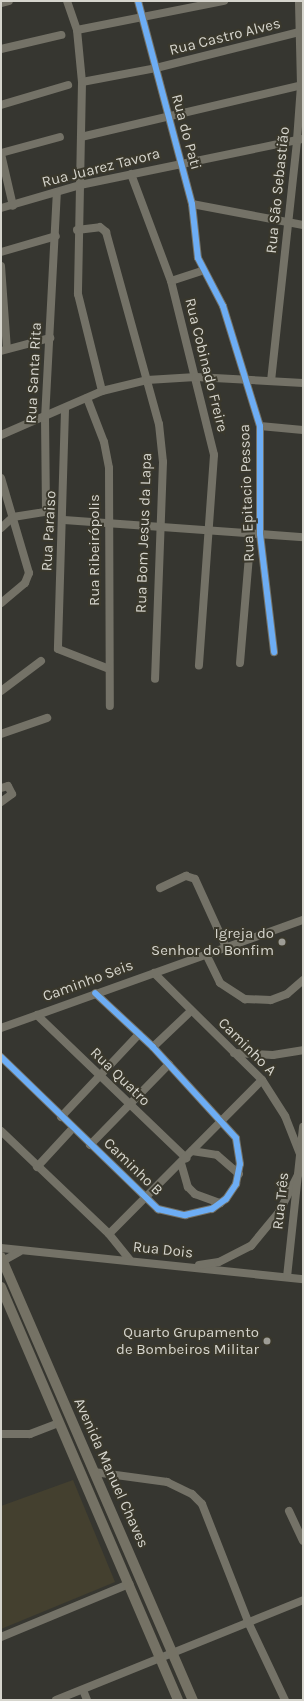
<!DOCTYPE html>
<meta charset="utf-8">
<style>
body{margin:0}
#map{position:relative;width:304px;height:1701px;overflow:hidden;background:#363630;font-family:Karla,sans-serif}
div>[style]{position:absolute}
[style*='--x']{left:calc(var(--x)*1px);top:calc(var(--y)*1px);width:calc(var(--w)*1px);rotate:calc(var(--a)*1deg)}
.built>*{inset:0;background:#44402f}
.minor>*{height:8px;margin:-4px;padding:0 4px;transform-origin:4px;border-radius:4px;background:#747267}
.major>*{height:10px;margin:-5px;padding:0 5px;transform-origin:5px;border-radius:5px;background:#757265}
.cycleway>*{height:6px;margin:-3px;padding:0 3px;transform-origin:3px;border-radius:3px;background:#6dadf4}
.dots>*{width:11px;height:11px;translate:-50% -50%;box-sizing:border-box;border:2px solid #3a382c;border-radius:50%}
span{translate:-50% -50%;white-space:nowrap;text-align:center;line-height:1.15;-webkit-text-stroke:4px #3a382c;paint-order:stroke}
.street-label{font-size:15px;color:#d6d5cd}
.poi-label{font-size:15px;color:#d6d5cd}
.right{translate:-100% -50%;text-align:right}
.frame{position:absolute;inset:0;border:2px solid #d6d5cd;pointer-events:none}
</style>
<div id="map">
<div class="built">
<i style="clip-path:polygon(73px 1480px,115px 1582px,1px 1629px,1px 1506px)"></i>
</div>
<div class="minor">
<i style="--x:67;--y:1;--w:31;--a:71"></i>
<i style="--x:77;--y:30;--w:52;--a:84.5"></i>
<i style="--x:82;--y:82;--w:212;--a:91.1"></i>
<i style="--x:78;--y:294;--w:100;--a:76.1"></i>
<i style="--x:138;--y:1;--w:210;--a:75.1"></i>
<i style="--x:192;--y:204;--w:54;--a:83.7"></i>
<i style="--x:198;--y:258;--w:54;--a:62.5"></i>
<i style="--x:223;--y:306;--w:126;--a:72.9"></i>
<i style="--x:260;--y:426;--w:108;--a:90"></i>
<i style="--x:260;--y:534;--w:119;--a:83.2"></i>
<i style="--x:1;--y:3;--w:8;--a:-14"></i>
<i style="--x:77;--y:30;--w:150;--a:-11.2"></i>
<i style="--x:1;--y:49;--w:62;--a:-13.1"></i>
<i style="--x:82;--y:82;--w:75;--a:-10.7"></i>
<i style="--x:156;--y:68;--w:152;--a:-14.1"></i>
<i style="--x:1;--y:105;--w:70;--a:-16.6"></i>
<i style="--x:81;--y:137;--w:228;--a:-13.2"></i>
<i style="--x:1;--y:153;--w:61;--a:-15.2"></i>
<i style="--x:1;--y:154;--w:53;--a:77"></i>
<i style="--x:131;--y:174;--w:114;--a:69.5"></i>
<i style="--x:171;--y:281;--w:179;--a:76.1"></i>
<i style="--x:214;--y:455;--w:211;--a:94.1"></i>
<i style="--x:192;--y:204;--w:113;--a:10.7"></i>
<i style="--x:1;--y:208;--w:82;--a:-16.2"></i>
<i style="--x:80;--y:185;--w:228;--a:-11.7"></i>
<i style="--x:77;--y:230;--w:23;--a:-7"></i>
<i style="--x:100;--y:227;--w:8;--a:40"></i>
<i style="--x:106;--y:232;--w:199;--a:74.6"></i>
<i style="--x:159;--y:424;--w:38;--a:84"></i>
<i style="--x:163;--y:462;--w:217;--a:92.1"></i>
<i style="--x:1;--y:252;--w:57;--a:-16.2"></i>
<i style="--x:1;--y:266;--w:83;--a:85.9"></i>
<i style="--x:171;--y:281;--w:33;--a:-18"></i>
<i style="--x:1;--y:351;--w:51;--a:-14.9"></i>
<i style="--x:271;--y:381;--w:242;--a:-83.8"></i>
<i style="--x:297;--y:140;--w:55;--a:-85.8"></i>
<i style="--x:301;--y:85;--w:84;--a:-91.4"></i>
<i style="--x:87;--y:398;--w:47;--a:68.9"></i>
<i style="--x:104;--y:442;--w:26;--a:79"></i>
<i style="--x:109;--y:468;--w:238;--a:89.8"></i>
<i style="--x:65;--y:410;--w:239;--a:91.7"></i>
<i style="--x:58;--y:649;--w:53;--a:21.2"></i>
<i style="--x:260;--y:426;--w:43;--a:5.3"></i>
<i style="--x:1;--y:435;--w:110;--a:-23.5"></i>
<i style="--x:102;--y:391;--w:46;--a:-13.7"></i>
<i style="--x:147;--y:380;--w:49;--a:-3.5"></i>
<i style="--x:196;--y:377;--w:107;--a:3.2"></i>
<i style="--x:1;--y:478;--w:99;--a:73.6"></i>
<i style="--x:29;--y:573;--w:11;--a:112"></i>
<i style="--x:25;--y:583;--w:31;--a:140"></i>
<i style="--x:64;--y:520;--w:240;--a:4.1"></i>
<i style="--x:1;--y:528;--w:16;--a:-43"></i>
<i style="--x:13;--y:517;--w:33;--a:-9"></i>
<i style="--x:46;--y:512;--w:93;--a:-90.6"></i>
<i style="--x:45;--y:419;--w:227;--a:-87"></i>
<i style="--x:240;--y:663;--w:130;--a:-85.2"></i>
<i style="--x:1;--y:691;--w:50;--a:-36.9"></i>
<i style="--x:1;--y:734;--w:49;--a:-19.2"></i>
<i style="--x:1;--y:788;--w:7;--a:-16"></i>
<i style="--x:8;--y:786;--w:9;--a:63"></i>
<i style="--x:12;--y:794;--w:14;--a:144"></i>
<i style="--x:160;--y:888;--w:29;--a:-25"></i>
<i style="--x:186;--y:876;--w:9;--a:18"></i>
<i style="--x:195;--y:879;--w:75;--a:65.5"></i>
<i style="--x:206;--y:954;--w:32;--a:64"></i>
<i style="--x:220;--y:983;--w:30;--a:33"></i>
<i style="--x:245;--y:999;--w:26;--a:2"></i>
<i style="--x:271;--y:1000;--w:17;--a:-21"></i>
<i style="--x:287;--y:994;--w:21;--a:-41"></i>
<i style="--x:154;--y:973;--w:152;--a:44.7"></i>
<i style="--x:262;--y:1080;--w:43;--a:57.4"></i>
<i style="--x:285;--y:1116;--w:41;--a:68.5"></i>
<i style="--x:37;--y:1015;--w:207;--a:43.8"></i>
<i style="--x:1;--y:1028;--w:321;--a:-19.7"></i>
<i style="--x:153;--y:1047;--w:52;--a:-43.5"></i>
<i style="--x:234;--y:1053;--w:39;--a:3"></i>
<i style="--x:273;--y:1055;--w:30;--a:-9"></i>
<i style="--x:1;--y:1057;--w:219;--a:44.1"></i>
<i style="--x:158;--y:1209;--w:28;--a:13"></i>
<i style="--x:185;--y:1215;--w:28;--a:-13"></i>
<i style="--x:212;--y:1209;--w:17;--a:-36"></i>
<i style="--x:226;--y:1199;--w:18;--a:-56"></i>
<i style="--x:236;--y:1184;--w:20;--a:-79"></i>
<i style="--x:240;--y:1164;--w:26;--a:-99"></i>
<i style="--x:236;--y:1138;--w:123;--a:-132.4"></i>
<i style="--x:153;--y:1047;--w:79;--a:-137"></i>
<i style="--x:61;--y:1117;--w:114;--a:-46.8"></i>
<i style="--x:1;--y:1131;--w:149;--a:43.6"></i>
<i style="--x:109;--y:1234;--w:33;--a:51"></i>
<i style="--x:90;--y:1145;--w:113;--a:-45.7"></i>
<i style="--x:192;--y:1151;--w:25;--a:9"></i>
<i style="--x:217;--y:1155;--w:29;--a:41"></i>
<i style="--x:181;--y:1163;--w:25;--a:74"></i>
<i style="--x:188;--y:1187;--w:10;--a:45"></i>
<i style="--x:195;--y:1194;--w:27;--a:20"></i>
<i style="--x:37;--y:1167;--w:53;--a:-47.3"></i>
<i style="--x:109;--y:1234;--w:217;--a:-45.2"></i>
<i style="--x:1;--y:1248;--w:304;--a:5.9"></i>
<i style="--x:1;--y:1262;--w:21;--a:-29"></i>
<i style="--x:199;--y:1265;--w:20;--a:-9"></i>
<i style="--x:219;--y:1262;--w:36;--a:-27"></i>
<i style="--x:251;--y:1246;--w:44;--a:-50.5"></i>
<i style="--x:279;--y:1212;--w:44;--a:-62.9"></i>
<i style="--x:287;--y:1277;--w:151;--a:-83.9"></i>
<i style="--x:1;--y:1434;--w:29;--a:0"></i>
<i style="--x:30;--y:1434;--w:31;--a:-21"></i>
<i style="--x:94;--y:1472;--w:74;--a:7.8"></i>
<i style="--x:167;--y:1482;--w:28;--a:26"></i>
<i style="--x:192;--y:1494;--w:14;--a:45"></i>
<i style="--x:202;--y:1504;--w:129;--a:68.6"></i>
<i style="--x:249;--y:1624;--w:84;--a:64.7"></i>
<i style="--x:289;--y:1511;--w:33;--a:65"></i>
<i style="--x:1;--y:1637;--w:139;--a:-22.5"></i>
<i style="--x:83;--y:1690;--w:11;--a:68"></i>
<i style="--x:56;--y:1700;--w:266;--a:-22"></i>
</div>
<div class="major">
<i style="--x:1;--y:1257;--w:483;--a:66.6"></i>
<i style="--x:1;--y:1287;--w:449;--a:66.8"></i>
</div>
<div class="cycleway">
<i style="--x:138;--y:1;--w:210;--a:75.1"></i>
<i style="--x:192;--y:204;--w:54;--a:83.7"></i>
<i style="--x:198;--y:258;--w:54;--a:62.5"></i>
<i style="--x:223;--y:306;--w:126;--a:72.9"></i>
<i style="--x:260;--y:426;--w:108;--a:90"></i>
<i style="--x:260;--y:534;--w:119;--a:83.2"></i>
<i style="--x:1;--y:1057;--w:219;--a:44.1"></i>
<i style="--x:158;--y:1209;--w:28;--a:13"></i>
<i style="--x:185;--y:1215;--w:28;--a:-13"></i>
<i style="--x:212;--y:1209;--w:17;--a:-36"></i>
<i style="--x:226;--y:1199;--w:18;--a:-56"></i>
<i style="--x:236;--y:1184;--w:20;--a:-79"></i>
<i style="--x:240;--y:1164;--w:26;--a:-99"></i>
<i style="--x:236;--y:1138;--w:123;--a:-132.4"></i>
<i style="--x:153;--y:1047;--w:79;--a:-137"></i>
</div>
<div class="dots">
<i style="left:282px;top:942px;background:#9e9d96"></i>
<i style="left:267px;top:1341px;background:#9e9d96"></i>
</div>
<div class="street-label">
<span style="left:225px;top:37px;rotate:-14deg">Rua Castro Alves</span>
<span style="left:186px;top:132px;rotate:75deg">Rua do Pati</span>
<span style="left:101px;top:168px;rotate:-14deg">Rua Juarez Tavora</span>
<span style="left:278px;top:190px;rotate:-84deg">Rua São Sebastião</span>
<span style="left:206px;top:365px;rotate:76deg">Rua Cobinado Freire</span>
<span style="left:34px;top:373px;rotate:-87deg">Rua Santa Rita</span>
<span style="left:247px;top:493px;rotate:-92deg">Rua Epitacio Pessoa</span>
<span style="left:49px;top:531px;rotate:-87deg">Rua Paraiso</span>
<span style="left:144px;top:533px;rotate:-88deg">Rua Bom Jesus da Lapa</span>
<span style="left:95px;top:550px;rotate:-90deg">Rua Ribeirópolis</span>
<span style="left:88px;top:981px;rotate:-20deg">Caminho Seis</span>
<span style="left:247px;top:1047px;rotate:45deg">Caminho A</span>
<span style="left:120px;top:1077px;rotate:44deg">Rua Quatro</span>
<span style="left:133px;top:1167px;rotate:44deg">Caminho B</span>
<span style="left:281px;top:1201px;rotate:-84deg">Rua Três</span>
<span style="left:163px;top:1250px;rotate:6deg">Rua Dois</span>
<span style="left:111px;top:1473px;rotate:66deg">Avenida Manuel Chaves</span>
</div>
<div class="poi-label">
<span class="right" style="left:274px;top:942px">Igreja do<br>Senhor do Bonfim</span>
<span class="right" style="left:259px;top:1341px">Quarto Grupamento<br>de Bombeiros Militar</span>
</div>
<div class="frame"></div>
</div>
